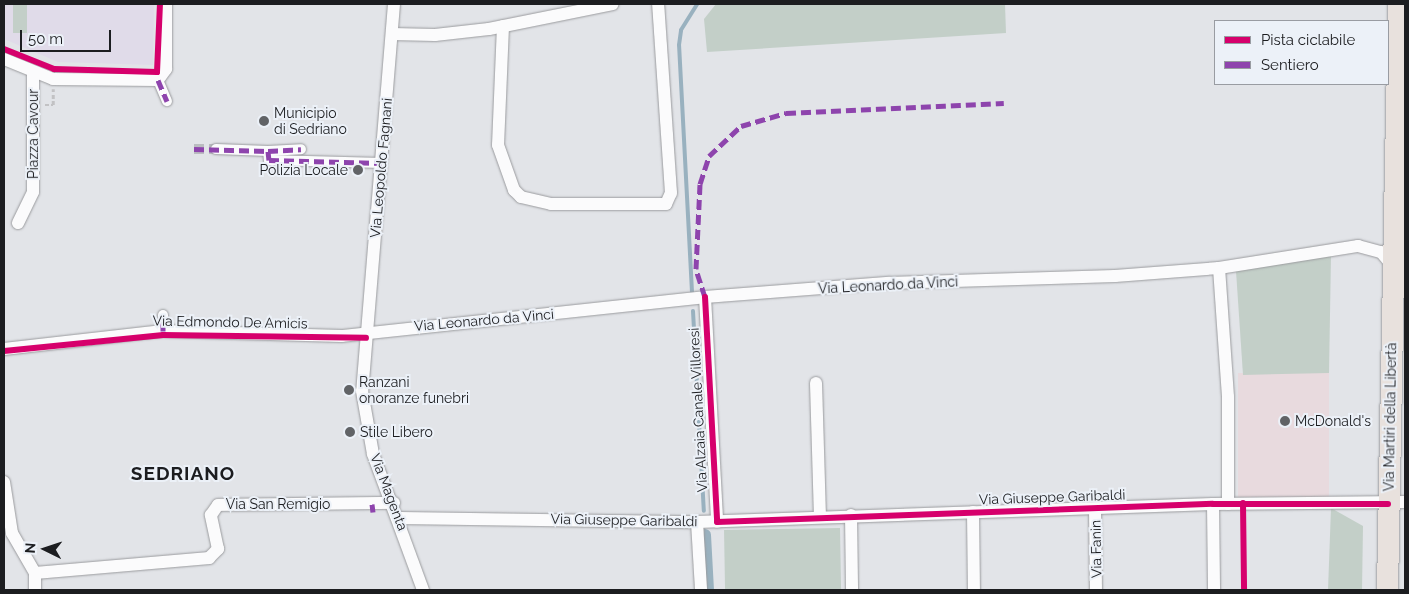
<!DOCTYPE html>
<meta charset="utf-8">
<style>
body{margin:0}
#map{position:relative;width:1409px;height:594px;overflow:hidden;background:#e2e4e8;font-family:Raleway,sans-serif}
div>[style]{position:absolute}
[style*='--x']{left:calc(var(--x)*1px);top:calc(var(--y)*1px);width:calc(var(--w)*1px);rotate:calc(var(--a)*1deg)}
.commercial>*{inset:0;background:#e8dade;transform-origin:0 0}
.education>*{inset:0;background:#e0dbe9}
.green>*{inset:0;background:#c3cfc8;transform-origin:0 0}
.stream>*{height:4px;margin:-2px;padding:0 2px;transform-origin:2px;border-radius:2px;background:#99b1bf}
.canal>*{height:12px;margin:-6px;padding:0 6px;transform-origin:6px;border-radius:6px;background:#99b1bf}
.pedestrian-tunnel>*{height:10px;margin-top:-5px;transform-origin:0;background:repeating-linear-gradient(90deg,#babcc0 0 10px,transparent 0 15px)}
.path>*{height:2.5px;margin-top:-1.25px;transform-origin:0;background:repeating-linear-gradient(90deg,#c2c2c4 0 4px,transparent 0 6.5px)}
.roads{filter:drop-shadow(0 0 1px #9a9b9e) drop-shadow(0 0 1px #9a9b9e)}
.pedestrian>*{height:10px;margin:-5px;padding:0 5px;transform-origin:5px;border-radius:5px;background:#fbfbfc}
.minor>*{height:12px;margin:-6px;padding:0 6px;transform-origin:6px;border-radius:6px;background:#fbfbfc}
.primary>*{height:21px;margin:-10.5px;padding:0 10.5px;transform-origin:10.5px;border-radius:10.5px;background:#e8e1dd}
.quiet>*{height:5px;margin-top:-2.5px;transform-origin:0;background:repeating-linear-gradient(90deg,#8e44ad 0 10px,transparent 0 15px)}
.cycleway>*{height:6px;margin:-3px;padding:0 3px;transform-origin:3px;border-radius:3px;background:#d6006c}
.dots>*{width:14px;height:14px;translate:-50% -50%;box-sizing:border-box;border:2px solid #ecf1f8;border-radius:50%}
span{translate:-50% -50%;white-space:nowrap;text-align:center;line-height:1.15;-webkit-text-stroke:4px #ecf1f8;paint-order:stroke}
.poi-label{font-size:14px;color:#1c1d20}
.left{translate:0 -50%;text-align:left}
.right{translate:-100% -50%;text-align:right}
.street-label{font-size:14px;color:#1c1d20}
.district-label{font-size:19px;color:#1c1d20;font-weight:700;letter-spacing:1px}
.frame{position:absolute;inset:0;border:5px solid #1c1d20;pointer-events:none}
.legend{position:absolute;left:1214px;top:20px;width:175px;height:65px;box-sizing:border-box;background:#ecf1f8;border:1px solid #999ca2;margin:0;padding:6px 9px;list-style:none;font-size:15px;color:#1c1d20}
.legend li{display:flex;align-items:center;gap:10px;height:25px}
.legend b{width:25px;border:1px solid #999ca2}
.north{position:absolute;left:20px;top:524px;width:50px;height:50px;-webkit-text-stroke:4px #ecf1f8;paint-order:stroke;rotate:274deg;font-size:14px;font-weight:700;line-height:20px;text-align:center;color:#1c1d20}
.north::after{content:'';display:block;margin:auto;width:18px;height:22px;background:#1c1d20;clip-path:polygon(50% 0,100% 100%,50% 72%,0 100%)}
.scale{position:absolute;left:20px;top:30px;width:91px;height:22px;box-sizing:border-box;border:2px solid #1c1d20;border-top:0;padding-left:6px;font-size:15px;line-height:18px;white-space:nowrap;color:#1c1d20;-webkit-text-stroke:4px #ecf1f8;paint-order:stroke}
</style>
<div id="map">
<div class="commercial">
<i style="left:1329px;top:373px;width:124px;height:91px;rotate:90deg"></i>
</div>
<div class="education">
<i style="clip-path:polygon(4px 4px,154px 4px,153px 65px,58px 62px,4px 39px)"></i>
</div>
<div class="green">
<i style="left:13px;top:4px;width:14px;height:29px"></i>
<i style="clip-path:polygon(716px 4px,1005px 4px,1006px 33px,707px 52px,704px 19px)"></i>
<i style="clip-path:polygon(1331px 256px,1329px 373px,1243px 375px,1236px 271px)"></i>
<i style="clip-path:polygon(1331px 508px,1363px 526px,1362px 590px,1328px 590px)"></i>
<i style="left:840px;top:528px;width:62px;height:116px;rotate:89deg"></i>
</div>
<div class="stream">
<i style="--x:692;--y:292;--w:247;--a:-93"></i>
<i style="--x:679;--y:45;--w:15;--a:-82"></i>
<i style="--x:681;--y:30;--w:31;--a:-58"></i>
<i style="--x:693;--y:311;--w:200;--a:86.9"></i>
</div>
<div class="canal">
<i style="--x:705;--y:535;--w:55;--a:86.9"></i>
</div>
<div class="pedestrian-tunnel">
<i style="--x:194;--y:149;--w:22;--a:0"></i>
</div>
<div class="path">
<i style="--x:45;--y:105;--w:8;--a:0"></i>
<i style="--x:53;--y:105;--w:16;--a:-90"></i>
</div>
<div class="roads">
<div class="pedestrian">
<i style="--x:158;--y:80;--w:23;--a:67"></i>
<i style="--x:216;--y:149;--w:52;--a:2.2"></i>
<i style="--x:268;--y:151;--w:9;--a:84"></i>
<i style="--x:269;--y:160;--w:113;--a:1.5"></i>
<i style="--x:268;--y:151;--w:33;--a:-3"></i>
<i style="--x:163;--y:331;--w:16;--a:-90"></i>
</div>
<div class="minor">
<i style="--x:394;--y:4;--w:388;--a:94.7"></i>
<i style="--x:362;--y:391;--w:64;--a:80.1"></i>
<i style="--x:373;--y:454;--w:145;--a:69.8"></i>
<i style="--x:503;--y:26;--w:119;--a:92.4"></i>
<i style="--x:498;--y:145;--w:48;--a:70.4"></i>
<i style="--x:514;--y:190;--w:10;--a:45"></i>
<i style="--x:521;--y:197;--w:31;--a:13"></i>
<i style="--x:551;--y:204;--w:115;--a:0"></i>
<i style="--x:666;--y:204;--w:12;--a:-66"></i>
<i style="--x:671;--y:193;--w:189;--a:-93.9"></i>
<i style="--x:392;--y:34;--w:43;--a:1.3"></i>
<i style="--x:435;--y:35;--w:54;--a:-6.3"></i>
<i style="--x:489;--y:29;--w:126;--a:-11.4"></i>
<i style="--x:4;--y:59;--w:53;--a:22.2"></i>
<i style="--x:53;--y:79;--w:105;--a:0.5"></i>
<i style="--x:158;--y:80;--w:14;--a:-54"></i>
<i style="--x:166;--y:69;--w:65;--a:-90"></i>
<i style="--x:18;--y:223;--w:34;--a:-64"></i>
<i style="--x:33;--y:192;--w:120;--a:-90"></i>
<i style="--x:1219;--y:268;--w:129;--a:86"></i>
<i style="--x:1228;--y:397;--w:107;--a:90"></i>
<i style="--x:705;--y:297;--w:225;--a:86.9"></i>
<i style="--x:4;--y:349;--w:160;--a:-6.5"></i>
<i style="--x:163;--y:331;--w:179;--a:1.6"></i>
<i style="--x:342;--y:336;--w:365;--a:-6.1"></i>
<i style="--x:705;--y:297;--w:185;--a:-4.4"></i>
<i style="--x:889;--y:283;--w:226;--a:-1.8"></i>
<i style="--x:1115;--y:276;--w:104;--a:-4.4"></i>
<i style="--x:1219;--y:268;--w:141;--a:-9"></i>
<i style="--x:1358;--y:246;--w:24;--a:15"></i>
<i style="--x:1381;--y:252;--w:17;--a:50"></i>
<i style="--x:816;--y:383;--w:133;--a:88.3"></i>
<i style="--x:4;--y:482;--w:52;--a:81.1"></i>
<i style="--x:12;--y:533;--w:46;--a:60.1"></i>
<i style="--x:35;--y:573;--w:17;--a:90"></i>
<i style="--x:1213;--y:504;--w:86;--a:89.3"></i>
<i style="--x:1095;--y:509;--w:81;--a:89.3"></i>
<i style="--x:973;--y:512;--w:78;--a:89.3"></i>
<i style="--x:851;--y:515;--w:75;--a:89.2"></i>
<i style="--x:400;--y:518;--w:297;--a:0.8"></i>
<i style="--x:697;--y:522;--w:516;--a:-2"></i>
<i style="--x:1213;--y:504;--w:192;--a:-0.6"></i>
<i style="--x:697;--y:522;--w:68;--a:86.6"></i>
<i style="--x:35;--y:573;--w:175;--a:-4.9"></i>
<i style="--x:209;--y:558;--w:13;--a:-45"></i>
<i style="--x:218;--y:549;--w:35;--a:-102"></i>
<i style="--x:211;--y:515;--w:12;--a:-55"></i>
<i style="--x:218;--y:505;--w:176;--a:-0.7"></i>
</div>
<div class="primary">
<i style="--x:1387;--y:590;--w:586;--a:-88.92"></i>
</div>
</div>
<div class="quiet">
<i style="--x:158;--y:80;--w:23;--a:67"></i>
<i style="--x:194;--y:149;--w:74;--a:1.5"></i>
<i style="--x:268;--y:151;--w:9;--a:84"></i>
<i style="--x:269;--y:160;--w:113;--a:1.5"></i>
<i style="--x:268;--y:151;--w:33;--a:-3"></i>
<i style="--x:705;--y:297;--w:29;--a:-108"></i>
<i style="--x:696;--y:269;--w:85;--a:-87.3"></i>
<i style="--x:700;--y:184;--w:29;--a:-72"></i>
<i style="--x:709;--y:156;--w:44;--a:-43.2"></i>
<i style="--x:741;--y:126;--w:47;--a:-16.1"></i>
<i style="--x:786;--y:113;--w:218;--a:-2.6"></i>
<i style="--x:163;--y:331;--w:16;--a:-90"></i>
<i style="--x:372;--y:504;--w:8;--a:83"></i>
</div>
<div class="cycleway">
<i style="--x:4;--y:49;--w:54;--a:21.8"></i>
<i style="--x:54;--y:69;--w:103;--a:1.7"></i>
<i style="--x:157;--y:72;--w:68;--a:-87.5"></i>
<i style="--x:705;--y:297;--w:225;--a:86.9"></i>
<i style="--x:717;--y:522;--w:496;--a:-2.1"></i>
<i style="--x:1213;--y:504;--w:175;--a:0"></i>
<i style="--x:4;--y:351;--w:160;--a:-5.7"></i>
<i style="--x:163;--y:335;--w:203;--a:0.8"></i>
<i style="--x:1243;--y:503;--w:87;--a:89.3"></i>
</div>
<div class="dots">
<i style="left:264px;top:121px;background:#616366"></i>
<i style="left:358px;top:170px;background:#616366"></i>
<i style="left:349px;top:390px;background:#616366"></i>
<i style="left:1285px;top:421px;background:#616366"></i>
<i style="left:350px;top:432px;background:#616366"></i>
</div>
<div class="poi-label">
<span class="left" style="left:274px;top:121px">Municipio<br>di Sedriano</span>
<span class="right" style="left:348px;top:170px">Polizia Locale</span>
<span class="left" style="left:359px;top:390px">Ranzani<br>onoranze funebri</span>
<span class="left" style="left:1295px;top:421px">McDonald's</span>
<span class="left" style="left:360px;top:432px">Stile Libero</span>
</div>
<div class="street-label">
<span style="left:33px;top:134px;rotate:-90deg">Piazza Cavour</span>
<span style="left:381px;top:168px;rotate:-85deg">Via Leopoldo Fagnani</span>
<span style="left:888px;top:285px;rotate:-3deg">Via Leonardo da Vinci</span>
<span style="left:484px;top:320px;rotate:-5deg">Via Leonardo da Vinci</span>
<span style="left:230px;top:322px;rotate:1deg">Via Edmondo De Amicis</span>
<span style="left:698px;top:410px;rotate:-93deg">Via Alzaia Canale Villoresi</span>
<span style="left:1390px;top:417px;rotate:-89deg">Via Martiri della Libertà</span>
<span style="left:389px;top:492px;rotate:69deg">Via Magenta</span>
<span style="left:1052px;top:497px;rotate:-2deg">Via Giuseppe Garibaldi</span>
<span style="left:278px;top:504px">Via San Remigio</span>
<span style="left:624px;top:520px;rotate:1deg">Via Giuseppe Garibaldi</span>
<span style="left:1096px;top:549px;rotate:-91deg">Via Fanin</span>
</div>
<div class="district-label">
<span style="left:183px;top:474px">SEDRIANO</span>
</div>
<div class="frame"></div>
<ul class="legend">
<li><b style="height:6px;background:#d6006c"></b>Pista ciclabile</li>
<li><b style="height:6px;background:#8e44ad"></b>Sentiero</li>
</ul>
<div class="north">N</div>
<div class="scale">50 m</div>
</div>
